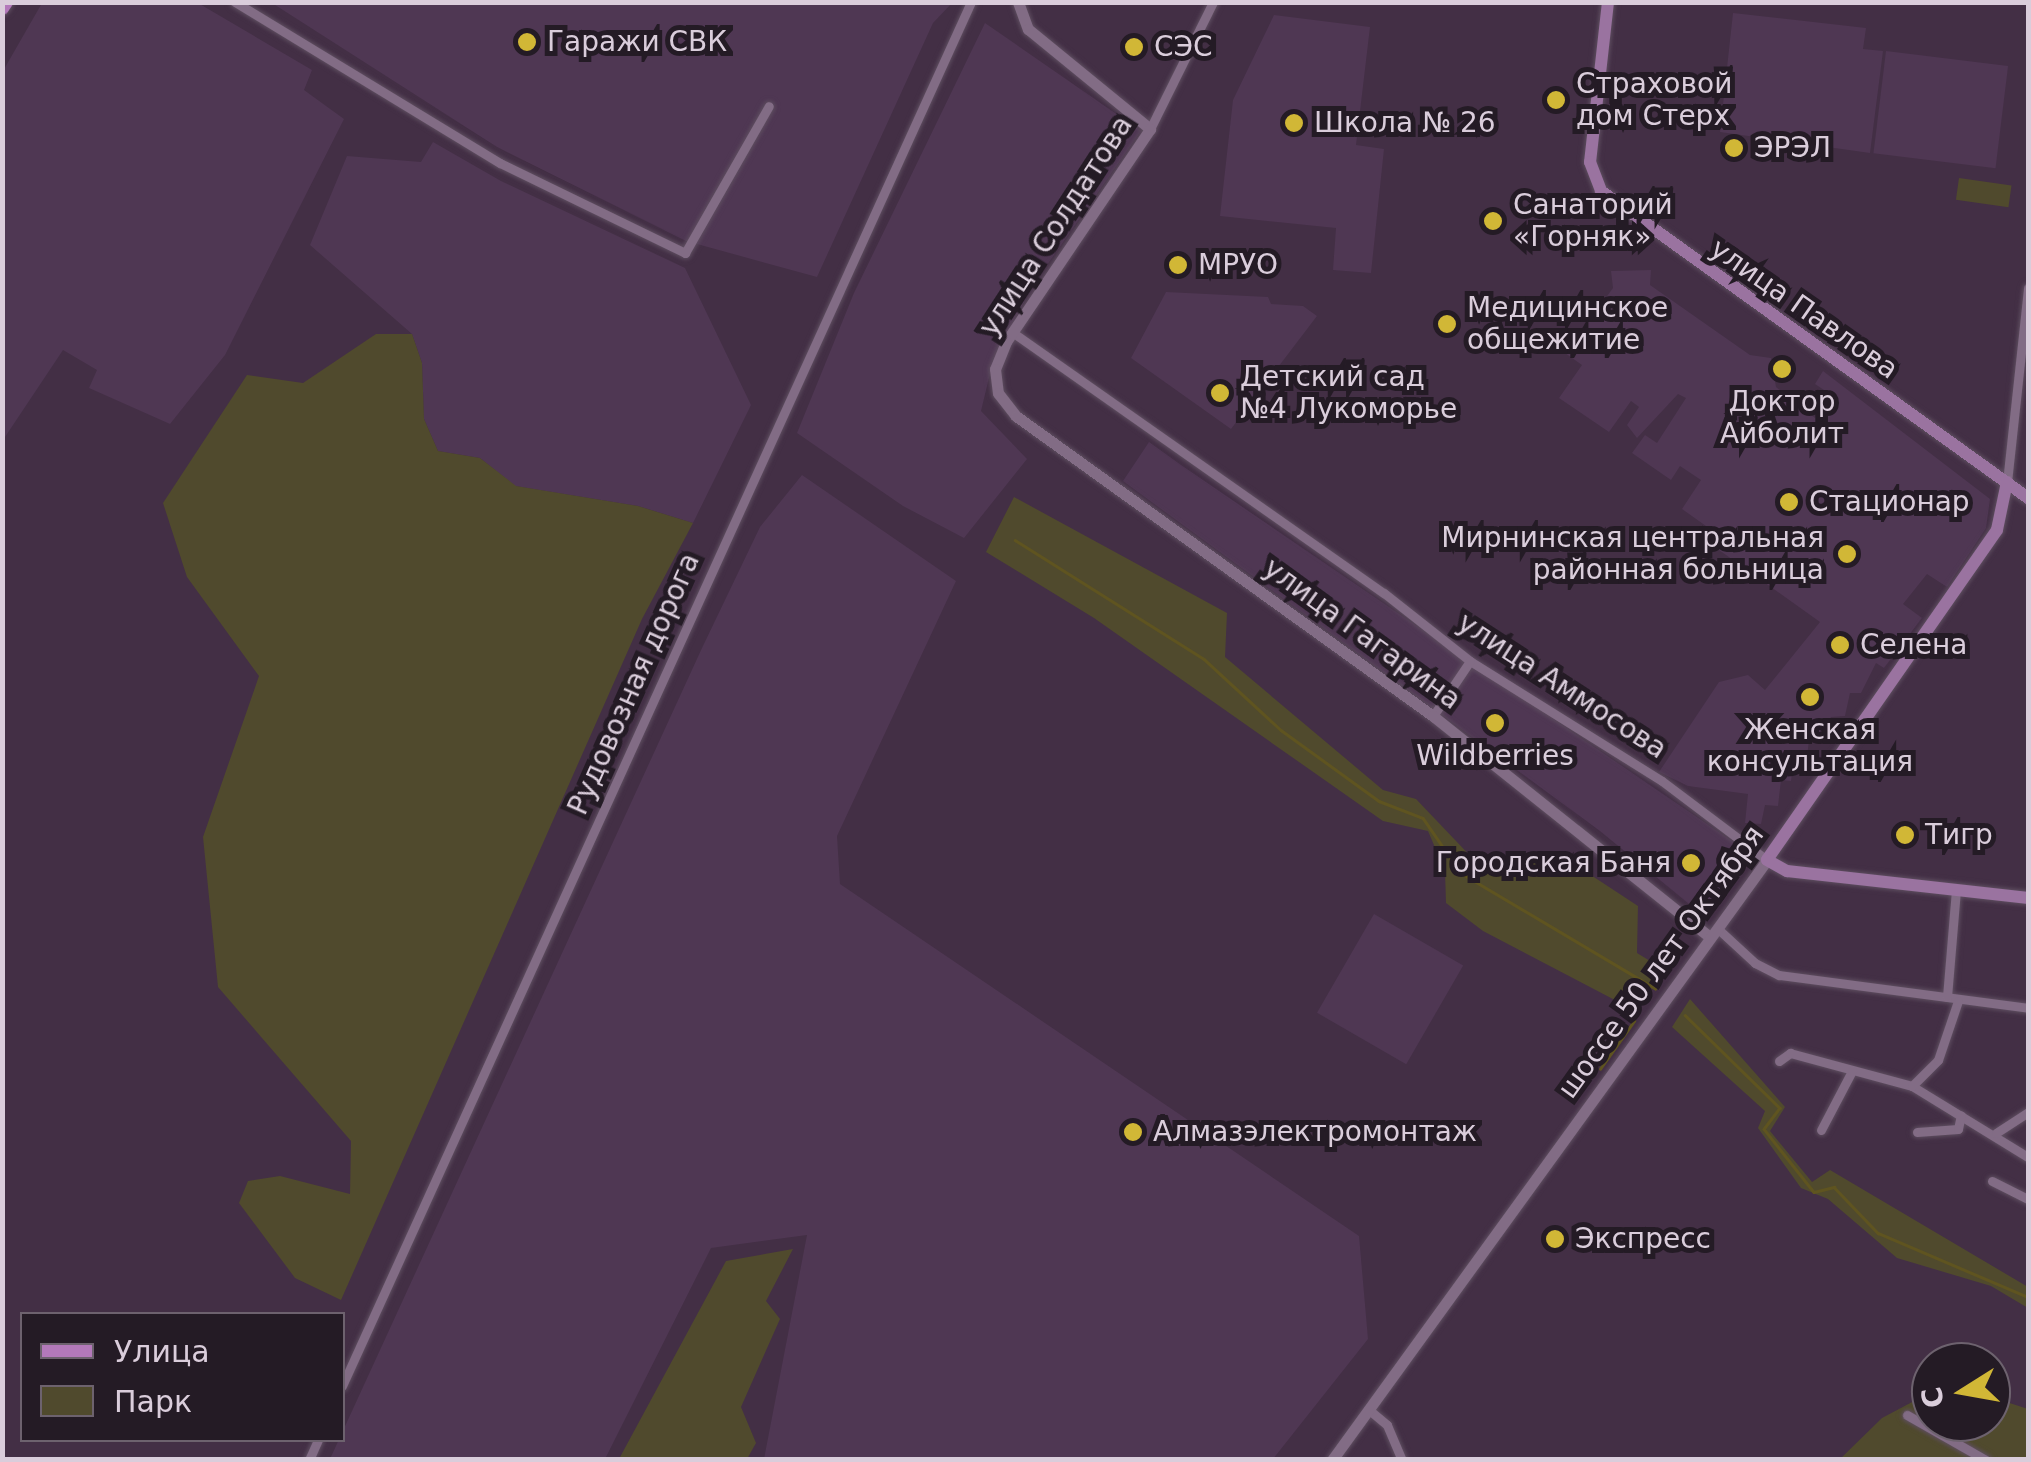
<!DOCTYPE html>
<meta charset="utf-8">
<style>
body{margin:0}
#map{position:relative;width:2031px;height:1462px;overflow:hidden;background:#432f45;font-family:"DejaVu Sans",sans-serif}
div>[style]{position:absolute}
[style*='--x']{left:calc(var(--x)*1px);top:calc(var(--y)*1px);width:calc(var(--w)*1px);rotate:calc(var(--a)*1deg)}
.built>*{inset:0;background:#4f3753;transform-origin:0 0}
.green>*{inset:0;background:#504a2d;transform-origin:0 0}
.stream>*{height:2.5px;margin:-1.25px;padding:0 1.25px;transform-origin:1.25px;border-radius:1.25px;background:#5f5420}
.roads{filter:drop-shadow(0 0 2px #5e4e60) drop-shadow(0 0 2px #5e4e60)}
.minor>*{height:9px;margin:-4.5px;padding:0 4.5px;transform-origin:4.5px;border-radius:4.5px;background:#826c85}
.tertiary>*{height:11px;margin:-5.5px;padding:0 5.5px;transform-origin:5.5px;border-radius:5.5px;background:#826c85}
.secondary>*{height:12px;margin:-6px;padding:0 6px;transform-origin:6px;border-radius:6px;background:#9a73a0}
.primary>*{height:14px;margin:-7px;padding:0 7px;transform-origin:7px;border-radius:7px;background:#b379ba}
.dots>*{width:28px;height:28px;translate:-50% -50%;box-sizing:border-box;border:5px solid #241b25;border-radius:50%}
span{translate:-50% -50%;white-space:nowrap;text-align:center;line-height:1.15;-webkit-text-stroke:10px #241b25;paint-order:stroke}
.poi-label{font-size:28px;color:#dacddb}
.left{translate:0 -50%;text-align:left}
.right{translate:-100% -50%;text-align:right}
.street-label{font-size:28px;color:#dacddb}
.frame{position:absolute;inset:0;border:5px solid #dacddb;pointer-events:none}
.legend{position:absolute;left:20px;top:1312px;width:325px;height:130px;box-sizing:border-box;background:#241b25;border:2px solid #6d626e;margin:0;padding:12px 18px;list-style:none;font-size:30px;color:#dacddb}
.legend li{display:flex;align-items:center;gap:20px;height:50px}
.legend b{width:50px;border:2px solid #6d626e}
.north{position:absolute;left:1911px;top:1342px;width:100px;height:100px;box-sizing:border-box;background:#241b25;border:2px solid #6d626e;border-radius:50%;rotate:259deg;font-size:28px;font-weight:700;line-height:40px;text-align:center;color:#dacddb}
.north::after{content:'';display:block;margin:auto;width:35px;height:45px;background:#d1b736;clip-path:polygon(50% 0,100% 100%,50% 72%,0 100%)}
</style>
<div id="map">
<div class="built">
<i style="clip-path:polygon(42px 3px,198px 3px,312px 70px,304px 90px,344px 119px,225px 355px,170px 424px,89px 388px,97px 370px,63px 350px,3px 440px,3px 71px)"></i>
<i style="clip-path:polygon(272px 3px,952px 3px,933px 23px,817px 277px,686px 241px,497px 147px)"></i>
<i style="clip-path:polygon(1733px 13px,1866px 28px,1863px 49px,1883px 51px,1870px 153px,1720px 132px)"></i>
<i style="clip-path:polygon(1274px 15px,1370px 27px,1356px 145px,1384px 149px,1371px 273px,1333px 270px,1336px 228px,1220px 216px,1233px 100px)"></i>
<i style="clip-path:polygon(985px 23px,1141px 131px,1033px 285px,993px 361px,981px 411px,1027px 459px,964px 538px,903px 506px,797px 433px,854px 293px)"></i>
<i style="left:1886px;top:51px;width:123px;height:103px;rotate:7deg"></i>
<i style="clip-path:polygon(433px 142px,501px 181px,685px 268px,751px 405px,693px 523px,638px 506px,515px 486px,480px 458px,438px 451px,424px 419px,422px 363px,412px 334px,310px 245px,347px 156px,421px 162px)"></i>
<i style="clip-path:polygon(1651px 270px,1650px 285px,1750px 355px,1771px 358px,1776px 387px,1815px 418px,1830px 394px,1815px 384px,1823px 371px,1990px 499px,1986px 528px,1947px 587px,1927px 574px,1903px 604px,1922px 618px,1884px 668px,1876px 663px,1861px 693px,1850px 693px,1845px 716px,1831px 717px,1824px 733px,1810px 732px,1807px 757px,1794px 757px,1791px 781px,1781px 780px,1778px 806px,1765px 805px,1761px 824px,1745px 823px,1748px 794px,1688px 786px,1659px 772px,1719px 682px,1748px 675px,1765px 690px,1820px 622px,1698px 535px,1706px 526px,1682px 509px,1701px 480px,1680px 466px,1671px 480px,1632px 453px,1645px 435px,1657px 443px,1686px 398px,1678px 394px,1637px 438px,1627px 425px,1639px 407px,1631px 401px,1609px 432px,1559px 398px,1582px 365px,1565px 353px,1613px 288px,1611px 271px)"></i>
<i style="clip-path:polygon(1166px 292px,1268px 297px,1271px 304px,1303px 306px,1317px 316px,1231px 429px,1131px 358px)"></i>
<i style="clip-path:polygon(1149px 442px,1181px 465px,1751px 854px,1700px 913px,1600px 831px,1123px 481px)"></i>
<i style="clip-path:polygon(802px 475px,956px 581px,837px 836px,840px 884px,1359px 1236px,1368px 1339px,1273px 1459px,764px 1459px,807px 1235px,711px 1248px,605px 1459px,330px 1459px,702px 648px,760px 527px)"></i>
<i style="left:1374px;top:914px;width:103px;height:114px;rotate:30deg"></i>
</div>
<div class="green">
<i style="left:1959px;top:178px;width:53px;height:22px;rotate:8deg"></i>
<i style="clip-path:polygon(376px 334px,412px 334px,422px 363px,424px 419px,438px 451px,480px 458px,516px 486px,638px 506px,693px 523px,642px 619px,341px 1300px,295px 1278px,239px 1203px,248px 1181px,280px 1176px,350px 1194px,351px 1141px,218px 987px,203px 837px,259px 676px,187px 577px,163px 503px,247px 375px,303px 383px)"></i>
<i style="clip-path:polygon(1014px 497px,1227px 613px,1225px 657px,1383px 790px,1416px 799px,1477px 863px,1526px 853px,1565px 858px,1638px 906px,1637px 953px,1665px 970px,1632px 1009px,1483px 931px,1446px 903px,1445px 871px,1428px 831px,1383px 821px,1094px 618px,986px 552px)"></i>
<i style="clip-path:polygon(1690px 999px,1785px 1107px,1770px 1131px,1812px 1182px,1830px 1170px,2028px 1287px,2028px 1308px,1991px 1286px,1897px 1258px,1828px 1199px,1801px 1188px,1758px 1128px,1765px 1111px,1672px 1027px)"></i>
<i style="clip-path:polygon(793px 1249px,766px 1301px,780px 1319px,741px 1407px,756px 1443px,747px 1459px,619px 1459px,726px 1261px)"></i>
<i style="clip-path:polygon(1931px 1392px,1931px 1422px,1991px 1422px,1991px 1397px,2028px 1409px,2028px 1459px,1839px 1460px,1882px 1418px)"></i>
</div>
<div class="stream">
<i style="--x:1015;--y:540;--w:223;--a:32.2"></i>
<i style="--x:1204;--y:659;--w:105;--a:42.7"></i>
<i style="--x:1281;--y:730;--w:121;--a:35.9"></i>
<i style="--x:1379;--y:801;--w:47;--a:21.1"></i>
<i style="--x:1423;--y:818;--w:67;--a:55.4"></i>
<i style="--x:1461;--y:873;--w:226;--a:30.7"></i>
<i style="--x:1685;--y:1015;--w:133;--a:44.4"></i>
<i style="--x:1780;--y:1108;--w:26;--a:127"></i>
<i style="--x:1764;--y:1129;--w:80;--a:51.6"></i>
<i style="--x:1814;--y:1192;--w:21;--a:-14"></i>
<i style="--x:1834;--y:1187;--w:64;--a:46.3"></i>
<i style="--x:1878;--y:1233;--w:163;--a:23.1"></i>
<i style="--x:1600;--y:1069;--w:59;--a:-54.7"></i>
<i style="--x:1634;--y:1021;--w:12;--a:-99"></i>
</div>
<div class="roads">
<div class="minor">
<i style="--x:235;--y:2;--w:310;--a:31.3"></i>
<i style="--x:500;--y:163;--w:206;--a:25.9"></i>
<i style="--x:685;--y:253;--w:169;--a:-60.3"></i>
<i style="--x:1150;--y:129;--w:142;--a:-63.6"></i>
<i style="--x:1012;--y:332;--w:454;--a:35.1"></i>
<i style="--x:1384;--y:593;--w:110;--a:38.3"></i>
<i style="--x:1470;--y:661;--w:226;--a:32"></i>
<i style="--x:1662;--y:781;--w:131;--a:37"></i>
<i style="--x:2007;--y:482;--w:195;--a:-83.8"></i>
<i style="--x:1433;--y:716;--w:66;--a:-56.1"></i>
<i style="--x:1717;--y:928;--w:52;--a:42.6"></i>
<i style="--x:1755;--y:963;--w:27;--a:27"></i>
<i style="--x:1779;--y:975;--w:251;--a:7.5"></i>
<i style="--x:1947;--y:997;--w:107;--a:-85.2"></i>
<i style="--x:1779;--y:1061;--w:14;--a:-36"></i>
<i style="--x:1790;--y:1053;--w:126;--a:15.1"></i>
<i style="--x:1912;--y:1086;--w:136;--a:31.5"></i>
<i style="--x:1912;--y:1086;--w:37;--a:-45"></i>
<i style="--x:1938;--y:1060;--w:62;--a:-71.3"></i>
<i style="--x:1821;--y:1130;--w:67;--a:-62.3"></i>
<i style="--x:1917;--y:1132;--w:41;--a:-4.2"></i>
<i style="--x:1958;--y:1129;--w:14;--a:-78"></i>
<i style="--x:1996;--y:1133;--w:38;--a:-33"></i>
<i style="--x:1992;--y:1181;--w:40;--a:26.6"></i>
<i style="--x:342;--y:1386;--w:1520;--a:-65.56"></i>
<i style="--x:1368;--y:1409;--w:25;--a:40"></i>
<i style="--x:1387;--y:1425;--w:38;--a:67"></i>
<i style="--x:1907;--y:1415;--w:91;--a:29.7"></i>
<i style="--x:309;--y:1460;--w:22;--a:-66"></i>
</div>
<div class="tertiary">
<i style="--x:1018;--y:2;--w:29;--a:70"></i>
<i style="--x:1028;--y:29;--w:158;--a:39.3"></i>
<i style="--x:1150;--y:129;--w:257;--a:124.1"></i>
<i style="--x:1006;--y:342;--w:29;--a:112"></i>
<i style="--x:995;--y:369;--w:24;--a:83"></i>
<i style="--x:998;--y:393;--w:29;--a:52"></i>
<i style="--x:1016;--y:416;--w:514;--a:35.73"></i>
<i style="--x:1433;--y:716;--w:354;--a:38.6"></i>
<i style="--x:1332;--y:1460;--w:741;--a:-54.06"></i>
</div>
<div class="secondary">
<i style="--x:1608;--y:2;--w:161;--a:96.4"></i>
<i style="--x:1590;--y:162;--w:31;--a:69"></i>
<i style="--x:1601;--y:191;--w:526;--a:35.71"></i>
<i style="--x:2007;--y:482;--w:49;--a:101.8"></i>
<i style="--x:1997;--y:530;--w:402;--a:124.9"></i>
<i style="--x:1767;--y:860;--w:23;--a:29"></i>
<i style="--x:1787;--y:871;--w:243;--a:6.4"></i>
</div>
<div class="primary">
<i style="--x:2;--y:8;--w:7;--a:-56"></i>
</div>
</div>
<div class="dots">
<i style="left:527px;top:42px;background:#d1b736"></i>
<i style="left:1134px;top:47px;background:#d1b736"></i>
<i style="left:1556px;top:100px;background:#d1b736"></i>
<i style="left:1294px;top:123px;background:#d1b736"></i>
<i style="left:1734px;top:148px;background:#d1b736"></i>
<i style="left:1493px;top:221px;background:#d1b736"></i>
<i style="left:1178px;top:265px;background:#d1b736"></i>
<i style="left:1447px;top:324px;background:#d1b736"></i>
<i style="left:1782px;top:369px;background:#d1b736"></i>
<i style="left:1220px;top:393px;background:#d1b736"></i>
<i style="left:1789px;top:502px;background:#d1b736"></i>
<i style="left:1847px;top:554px;background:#d1b736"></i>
<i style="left:1840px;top:645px;background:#d1b736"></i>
<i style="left:1810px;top:697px;background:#d1b736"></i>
<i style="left:1495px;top:723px;background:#d1b736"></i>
<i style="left:1905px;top:835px;background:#d1b736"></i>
<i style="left:1691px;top:863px;background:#d1b736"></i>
<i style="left:1133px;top:1132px;background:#d1b736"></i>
<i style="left:1555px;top:1239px;background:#d1b736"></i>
</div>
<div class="poi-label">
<span class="left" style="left:547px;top:42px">Гаражи СВК</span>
<span class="left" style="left:1154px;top:47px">СЭС</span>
<span class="left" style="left:1576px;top:100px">Страховой<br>дом Стерх</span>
<span class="left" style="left:1314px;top:123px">Школа № 26</span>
<span class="left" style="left:1754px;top:148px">ЭРЭЛ</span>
<span class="left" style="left:1513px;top:221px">Санаторий<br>«Горняк»</span>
<span class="left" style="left:1198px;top:265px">МРУО</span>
<span class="left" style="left:1467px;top:324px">Медицинское<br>общежитие</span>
<span class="left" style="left:1240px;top:393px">Детский сад<br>№4 Лукоморье</span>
<span style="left:1782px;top:418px">Доктор<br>Айболит</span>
<span class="left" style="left:1809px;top:502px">Стационар</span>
<span class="right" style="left:1824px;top:554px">Мирнинская центральная<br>районная больница</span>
<span class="left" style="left:1860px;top:645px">Селена</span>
<span style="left:1810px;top:746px">Женская<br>консультация</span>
<span style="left:1495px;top:756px">Wildberries</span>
<span class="left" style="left:1925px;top:835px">Тигр</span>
<span class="right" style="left:1671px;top:863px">Городская Баня</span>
<span class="left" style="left:1153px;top:1132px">Алмазэлектромонтаж</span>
<span class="left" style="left:1575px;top:1239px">Экспресс</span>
</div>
<div class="street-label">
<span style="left:1056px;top:226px;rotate:-57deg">улица Солдатова</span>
<span style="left:1804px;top:309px;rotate:35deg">улица Павлова</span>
<span style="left:1362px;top:634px;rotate:36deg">улица Гагарина</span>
<span style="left:634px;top:684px;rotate:-66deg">Рудовозная дорога</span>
<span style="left:1562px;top:686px;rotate:33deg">улица Аммосова</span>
<span style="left:1661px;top:962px;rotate:-54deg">шоссе 50 лет Октября</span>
</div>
<div class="frame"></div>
<ul class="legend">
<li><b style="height:12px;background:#b379ba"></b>Улица</li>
<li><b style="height:28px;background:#504a2d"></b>Парк</li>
</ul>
<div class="north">С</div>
</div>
